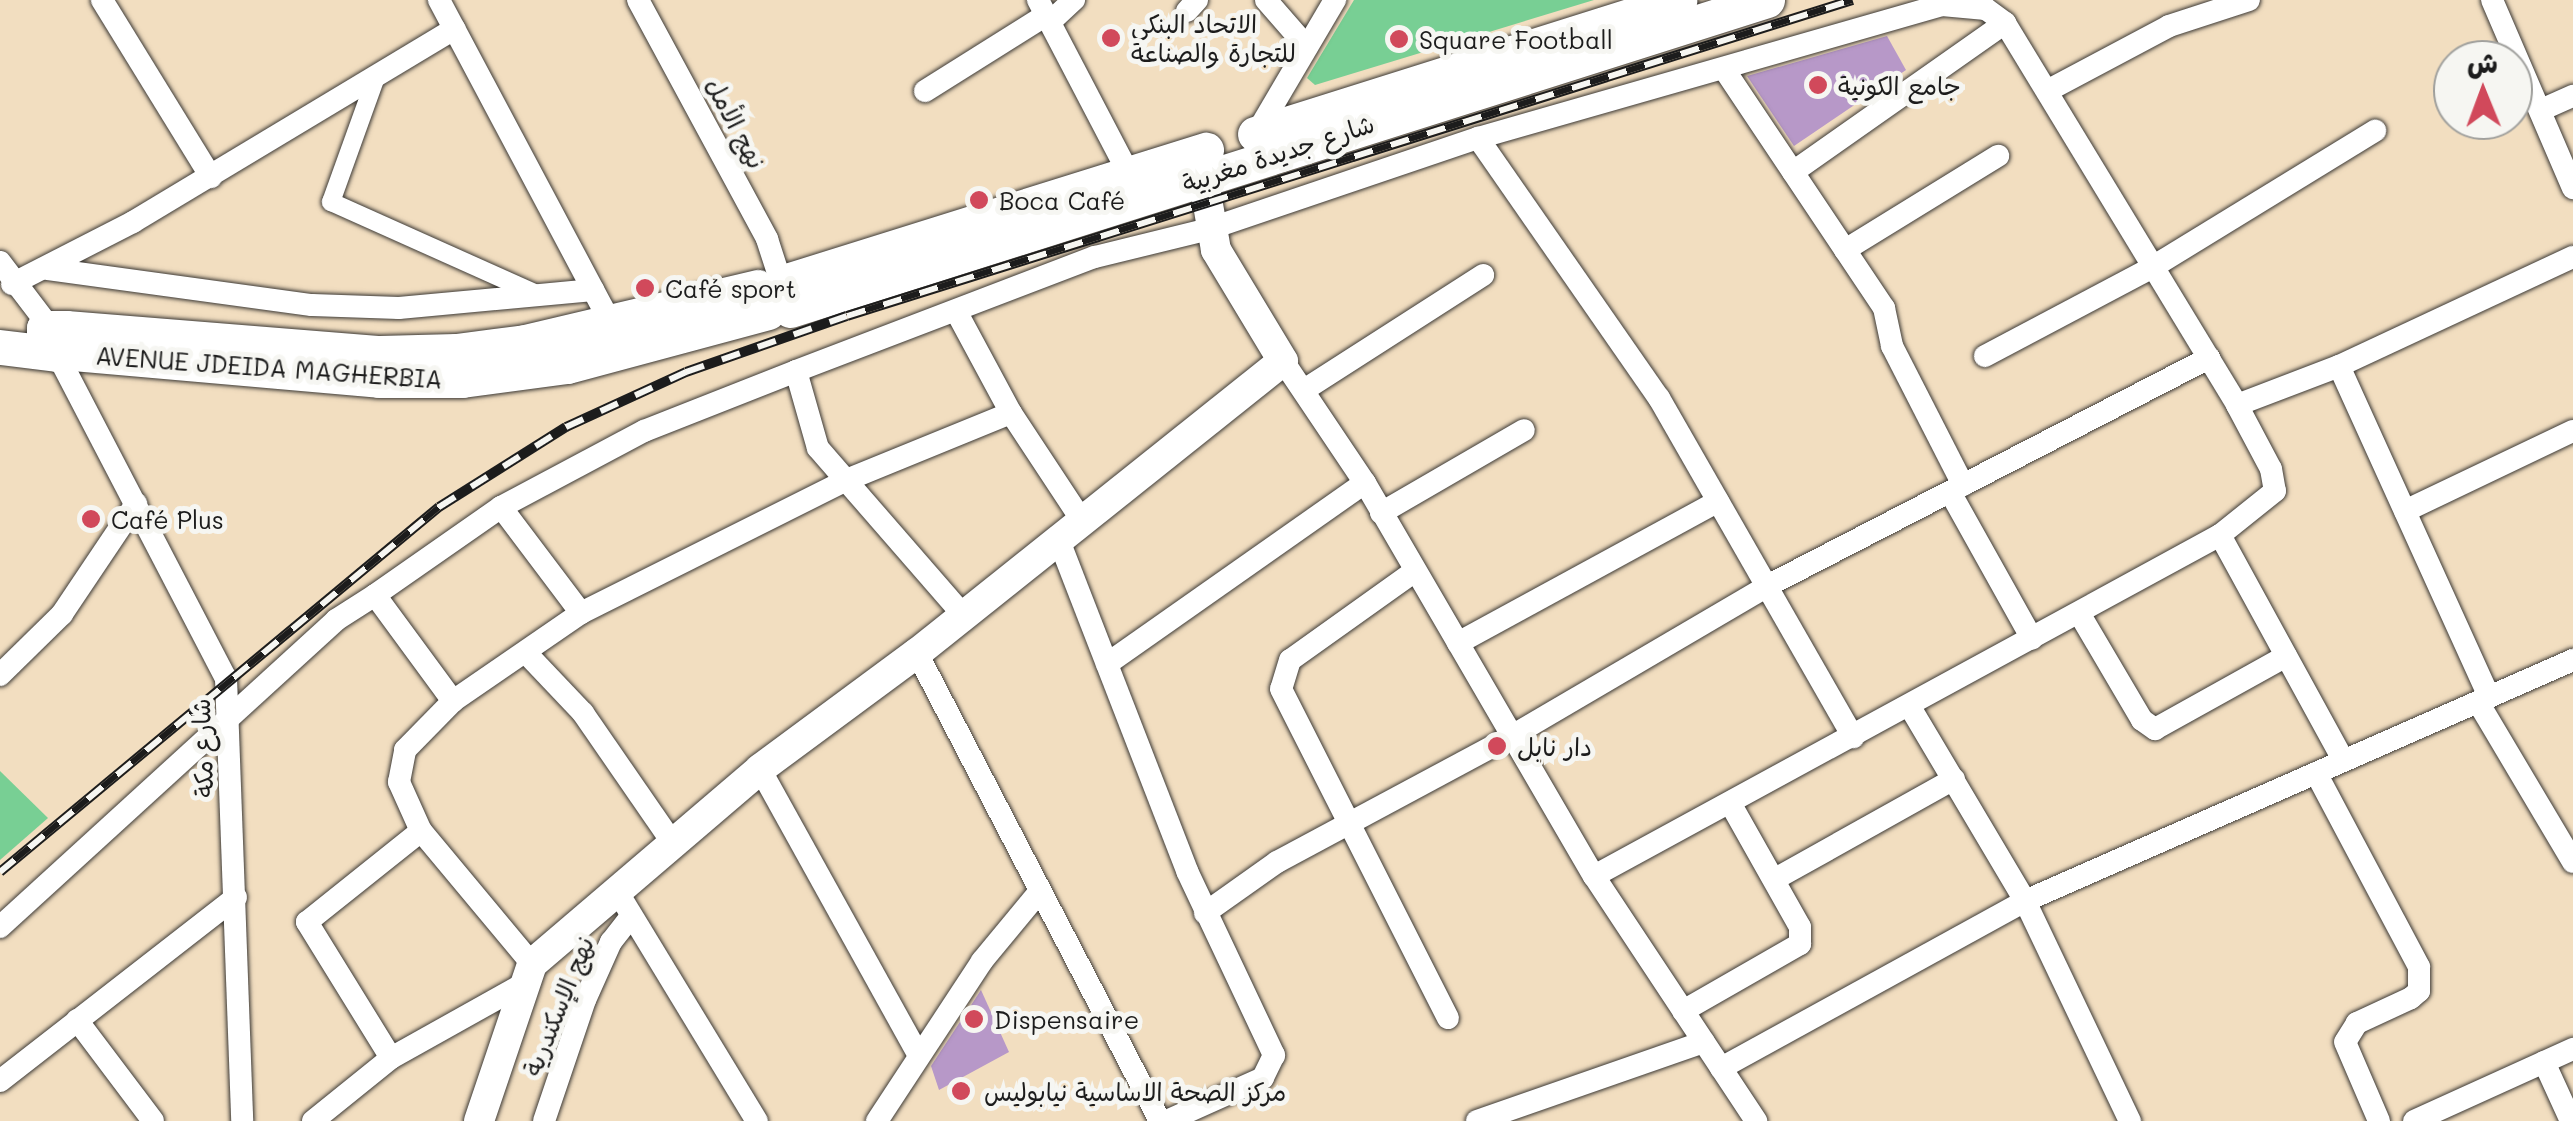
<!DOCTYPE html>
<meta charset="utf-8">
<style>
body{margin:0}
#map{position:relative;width:2573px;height:1121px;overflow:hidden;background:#f2dec0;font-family:Mali,"Playpen Sans Arabic",sans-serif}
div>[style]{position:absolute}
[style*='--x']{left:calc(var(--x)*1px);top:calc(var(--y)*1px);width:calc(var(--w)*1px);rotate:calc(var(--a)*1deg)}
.green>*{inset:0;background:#78cf94}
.building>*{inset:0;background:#b798c8}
.roads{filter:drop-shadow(0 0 2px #3c3935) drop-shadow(0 0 2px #3c3935)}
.pedestrian>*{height:18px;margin:-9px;padding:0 9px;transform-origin:9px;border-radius:9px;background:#fff}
.minor>*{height:22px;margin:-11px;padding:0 11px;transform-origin:11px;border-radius:11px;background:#fff}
.secondary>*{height:30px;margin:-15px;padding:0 15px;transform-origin:15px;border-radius:15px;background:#fff}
.primary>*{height:35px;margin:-17.5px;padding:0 17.5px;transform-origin:17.5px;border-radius:17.5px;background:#fff}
.rail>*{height:10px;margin-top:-5px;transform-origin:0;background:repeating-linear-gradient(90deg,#f6f6f2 0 19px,#1c1c1c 0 38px);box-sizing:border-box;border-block:2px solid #1c1c1c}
.dots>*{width:28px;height:28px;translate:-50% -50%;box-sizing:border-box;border:5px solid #f6f6f2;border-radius:50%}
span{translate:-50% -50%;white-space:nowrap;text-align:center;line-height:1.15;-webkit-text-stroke:10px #f6f6f2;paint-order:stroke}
.poi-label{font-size:25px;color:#1c1c1c}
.left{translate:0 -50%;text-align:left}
.street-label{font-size:25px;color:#1c1c1c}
.north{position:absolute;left:2433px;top:40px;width:100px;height:100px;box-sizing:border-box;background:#f6f6f2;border:2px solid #9f9f9c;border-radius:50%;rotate:359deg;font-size:28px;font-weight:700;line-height:40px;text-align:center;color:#1c1c1c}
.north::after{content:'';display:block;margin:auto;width:35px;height:45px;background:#d1495b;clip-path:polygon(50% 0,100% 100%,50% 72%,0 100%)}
</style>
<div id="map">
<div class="green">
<i style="clip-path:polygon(1354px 0,1594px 0,1315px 85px,1307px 78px)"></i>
<i style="clip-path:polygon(0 771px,48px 818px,0 860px)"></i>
</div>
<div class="building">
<i style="clip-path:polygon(1887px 36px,1906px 70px,1794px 146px,1747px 76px)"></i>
<i style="clip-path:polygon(981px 990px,1009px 1052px,939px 1090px,931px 1066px)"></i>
</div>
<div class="roads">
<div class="pedestrian">
<i style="--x:376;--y:77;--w:133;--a:109.8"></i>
<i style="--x:331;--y:202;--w:226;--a:24.1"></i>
</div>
<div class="minor">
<i style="--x:102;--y:0;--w:208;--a:58.4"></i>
<i style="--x:439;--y:0;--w:365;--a:62"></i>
<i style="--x:638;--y:0;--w:272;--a:61.6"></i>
<i style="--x:767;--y:239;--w:38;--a:72"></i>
<i style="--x:1038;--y:0;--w:196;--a:62.4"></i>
<i style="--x:1266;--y:0;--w:62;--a:48.9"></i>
<i style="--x:2492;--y:0;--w:205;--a:66.7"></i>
<i style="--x:1187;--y:11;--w:15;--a:-48"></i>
<i style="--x:1050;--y:22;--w:33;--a:-43"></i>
<i style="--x:1724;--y:69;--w:288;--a:56.2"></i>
<i style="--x:1884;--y:308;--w:39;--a:78"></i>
<i style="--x:1892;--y:346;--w:156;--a:62.9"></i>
<i style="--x:925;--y:91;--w:143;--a:-32.1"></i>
<i style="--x:2047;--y:91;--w:138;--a:-28"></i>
<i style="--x:2169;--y:26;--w:84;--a:-18"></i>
<i style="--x:2541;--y:110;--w:35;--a:-24"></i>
<i style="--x:1256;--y:134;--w:156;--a:-59.5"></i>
<i style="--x:1478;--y:138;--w:317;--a:55.2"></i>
<i style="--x:1659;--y:398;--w:391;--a:60.2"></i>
<i style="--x:1793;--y:172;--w:259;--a:-35.1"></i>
<i style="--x:1845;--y:250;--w:180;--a:-31.6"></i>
<i style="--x:0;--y:262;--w:79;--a:52.7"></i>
<i style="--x:48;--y:269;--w:266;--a:7.8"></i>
<i style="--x:312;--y:305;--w:87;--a:2"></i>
<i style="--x:399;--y:308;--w:195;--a:-5.3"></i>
<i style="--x:12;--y:284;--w:136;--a:-27.1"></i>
<i style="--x:133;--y:222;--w:375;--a:-31"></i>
<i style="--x:956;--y:311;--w:116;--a:61.7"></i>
<i style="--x:57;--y:354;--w:365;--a:62.5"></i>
<i style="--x:226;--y:678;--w:443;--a:87.9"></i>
<i style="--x:1985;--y:356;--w:188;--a:-27.9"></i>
<i style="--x:2151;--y:268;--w:263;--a:-31.5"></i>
<i style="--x:1283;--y:361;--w:147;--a:56.1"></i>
<i style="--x:1365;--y:483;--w:455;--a:59.8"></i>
<i style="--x:1594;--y:876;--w:294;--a:56.5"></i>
<i style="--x:2339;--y:366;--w:363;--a:65.6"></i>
<i style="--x:796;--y:371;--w:320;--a:-20.9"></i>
<i style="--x:1095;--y:257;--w:117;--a:-13.8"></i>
<i style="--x:1209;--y:229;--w:284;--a:-18.7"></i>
<i style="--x:1478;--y:138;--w:483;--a:-16"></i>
<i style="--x:1942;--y:5;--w:44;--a:5.2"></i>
<i style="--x:1986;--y:9;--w:24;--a:36"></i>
<i style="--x:2005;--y:23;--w:447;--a:58.7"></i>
<i style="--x:2237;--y:405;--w:72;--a:62"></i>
<i style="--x:2271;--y:469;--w:22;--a:80"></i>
<i style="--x:2275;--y:491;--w:70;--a:141.3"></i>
<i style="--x:2220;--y:535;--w:713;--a:151.42"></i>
<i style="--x:1304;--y:390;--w:213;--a:-32.7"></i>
<i style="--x:2237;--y:405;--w:109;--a:-20.9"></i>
<i style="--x:2339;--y:366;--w:258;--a:-25"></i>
<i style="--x:1950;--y:492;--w:168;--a:60.8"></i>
<i style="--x:501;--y:507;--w:133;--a:53"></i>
<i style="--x:2405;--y:511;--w:186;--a:-25.5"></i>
<i style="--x:1381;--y:513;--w:165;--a:-30.1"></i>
<i style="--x:2220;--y:535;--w:256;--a:61.3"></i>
<i style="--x:1058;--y:538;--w:357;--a:68.8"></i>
<i style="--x:1187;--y:871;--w:204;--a:64.7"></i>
<i style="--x:1274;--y:1055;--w:25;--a:116"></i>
<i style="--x:1263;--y:1078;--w:105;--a:155.9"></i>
<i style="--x:1415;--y:571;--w:153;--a:144.5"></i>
<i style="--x:1290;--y:660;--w:30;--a:107"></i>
<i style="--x:1281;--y:689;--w:369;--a:63.1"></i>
<i style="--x:375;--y:595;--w:154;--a:-34.9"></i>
<i style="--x:501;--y:507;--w:162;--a:-28"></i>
<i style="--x:644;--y:431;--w:163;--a:-21.5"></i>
<i style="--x:796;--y:371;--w:80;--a:74.1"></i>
<i style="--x:818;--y:448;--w:221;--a:49"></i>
<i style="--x:2079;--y:613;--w:124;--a:59.5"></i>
<i style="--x:2142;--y:720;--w:16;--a:35"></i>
<i style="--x:2155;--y:729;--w:150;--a:-29.1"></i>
<i style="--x:1458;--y:643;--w:296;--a:-28.6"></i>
<i style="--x:917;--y:653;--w:527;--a:62.56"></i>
<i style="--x:528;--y:655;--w:80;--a:46.5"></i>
<i style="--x:583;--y:713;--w:157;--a:55.4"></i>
<i style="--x:1107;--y:664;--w:315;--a:-35.1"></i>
<i style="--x:0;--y:675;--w:87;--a:-44.5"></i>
<i style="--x:62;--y:614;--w:133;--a:-56.1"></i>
<i style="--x:2478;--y:702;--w:186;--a:59.3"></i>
<i style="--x:1910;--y:707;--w:226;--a:59.3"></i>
<i style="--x:2025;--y:901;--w:244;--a:64.5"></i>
<i style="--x:760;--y:769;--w:326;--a:61"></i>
<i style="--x:2316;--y:773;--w:220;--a:62"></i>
<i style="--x:2419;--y:967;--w:24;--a:90"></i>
<i style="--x:2419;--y:991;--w:11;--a:139"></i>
<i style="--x:2411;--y:998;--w:60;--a:155.2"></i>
<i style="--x:2357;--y:1023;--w:22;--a:122"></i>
<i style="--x:2345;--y:1042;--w:86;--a:66.7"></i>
<i style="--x:1775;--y:879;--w:205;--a:-29.2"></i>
<i style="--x:617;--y:891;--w:269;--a:58.7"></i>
<i style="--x:1205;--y:913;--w:88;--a:-35.3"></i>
<i style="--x:1277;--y:862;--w:267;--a:-28.2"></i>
<i style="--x:1512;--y:736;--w:300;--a:-30.4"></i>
<i style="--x:1771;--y:584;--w:493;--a:-27.3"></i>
<i style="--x:0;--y:927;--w:455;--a:-42.4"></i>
<i style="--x:336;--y:620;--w:46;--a:-32.7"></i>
<i style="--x:375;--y:595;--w:132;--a:53.7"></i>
<i style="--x:532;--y:964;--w:173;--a:-129.8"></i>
<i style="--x:421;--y:831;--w:54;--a:-114.2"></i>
<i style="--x:399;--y:782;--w:33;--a:-79"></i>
<i style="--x:405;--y:750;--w:69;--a:-45.6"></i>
<i style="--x:453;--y:701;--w:155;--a:-34.5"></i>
<i style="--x:581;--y:613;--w:300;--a:-26.6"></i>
<i style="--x:849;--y:479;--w:175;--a:-22.2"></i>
<i style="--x:1011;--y:413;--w:127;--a:56.6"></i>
<i style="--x:1683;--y:1011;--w:135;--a:-29.8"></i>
<i style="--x:1800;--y:944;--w:17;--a:-90"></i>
<i style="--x:1800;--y:927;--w:142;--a:-119.4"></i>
<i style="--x:77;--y:1020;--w:126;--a:53"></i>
<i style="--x:391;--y:1058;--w:160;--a:-121.7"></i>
<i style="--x:307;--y:922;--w:146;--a:-38.6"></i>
<i style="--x:2544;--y:1062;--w:65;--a:65.4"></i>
<i style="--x:1721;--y:1068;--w:347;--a:-28.8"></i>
<i style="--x:2025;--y:901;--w:599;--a:-23.74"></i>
<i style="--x:0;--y:1081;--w:299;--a:-37.9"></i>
<i style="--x:313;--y:1121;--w:100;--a:-38.9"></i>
<i style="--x:391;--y:1058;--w:145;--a:-29.2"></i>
<i style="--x:544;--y:1121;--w:128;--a:-71.3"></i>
<i style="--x:585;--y:1000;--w:64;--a:-65.9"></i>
<i style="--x:611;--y:942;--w:33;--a:-52"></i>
<i style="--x:877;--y:1121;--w:191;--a:-56.7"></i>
<i style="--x:982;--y:961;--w:89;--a:-50.4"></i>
<i style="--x:1477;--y:1121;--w:240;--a:-19.2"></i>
<i style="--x:2414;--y:1121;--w:175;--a:-24.4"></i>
</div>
<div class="secondary">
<i style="--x:479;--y:1121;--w:166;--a:-71.3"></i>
<i style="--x:532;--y:964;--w:300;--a:-40.5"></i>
<i style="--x:760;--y:769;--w:195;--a:-36.5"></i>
<i style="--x:917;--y:653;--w:468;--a:-38.6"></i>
<i style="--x:1283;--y:361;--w:130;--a:-121.1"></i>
<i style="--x:1216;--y:250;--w:75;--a:-100"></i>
</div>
<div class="primary">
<i style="--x:1255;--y:134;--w:445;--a:-17.5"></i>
<i style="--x:790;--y:280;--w:436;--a:-17.4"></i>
<i style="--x:790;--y:310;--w:1025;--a:-17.6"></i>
<i style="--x:66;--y:328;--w:315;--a:4.6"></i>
<i style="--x:380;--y:353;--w:76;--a:-1.5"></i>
<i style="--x:456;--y:351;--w:70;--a:-7.4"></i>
<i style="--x:525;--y:342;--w:239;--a:-13.3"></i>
<i style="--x:0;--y:347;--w:57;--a:7"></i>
<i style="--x:57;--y:354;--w:15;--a:-37"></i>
<i style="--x:69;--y:345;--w:17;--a:-100"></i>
<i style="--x:66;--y:328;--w:22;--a:180"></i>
<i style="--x:44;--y:328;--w:22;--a:90"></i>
<i style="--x:62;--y:352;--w:318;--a:5"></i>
<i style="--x:379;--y:380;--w:83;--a:0"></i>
<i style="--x:462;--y:380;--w:106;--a:-7.6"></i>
<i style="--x:567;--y:366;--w:208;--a:-15"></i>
</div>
</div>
<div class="rail">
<i style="--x:0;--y:872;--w:571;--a:-39.74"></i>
<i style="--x:439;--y:507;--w:150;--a:-32.2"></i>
<i style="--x:566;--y:427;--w:132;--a:-24.6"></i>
<i style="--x:686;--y:372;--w:170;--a:-19.2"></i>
<i style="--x:847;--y:316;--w:1054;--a:-17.45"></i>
</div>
<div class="dots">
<i style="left:1111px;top:38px;background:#d1495b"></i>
<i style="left:1399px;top:39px;background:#d1495b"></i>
<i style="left:1818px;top:85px;background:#d1495b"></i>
<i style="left:979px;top:200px;background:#d1495b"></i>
<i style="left:645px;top:288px;background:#d1495b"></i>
<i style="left:91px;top:519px;background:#d1495b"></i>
<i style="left:1497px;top:746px;background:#d1495b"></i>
<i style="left:974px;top:1019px;background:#d1495b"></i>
<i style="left:961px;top:1091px;background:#d1495b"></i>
</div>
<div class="poi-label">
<span class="left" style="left:1131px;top:38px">الاتحاد البنكي<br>للتجارة والصناعة</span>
<span class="left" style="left:1419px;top:39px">Square Football</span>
<span class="left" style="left:1838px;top:85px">جامع الكونية</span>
<span class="left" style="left:999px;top:200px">Boca Café</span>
<span class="left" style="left:665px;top:288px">Café sport</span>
<span class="left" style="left:111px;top:519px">Café Plus</span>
<span class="left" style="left:1517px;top:746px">دار نابل</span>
<span class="left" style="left:994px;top:1019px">Dispensaire</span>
<span class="left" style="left:984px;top:1091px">مركز الصحة الاساسية نيابوليس</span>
</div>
<div class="street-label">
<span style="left:736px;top:123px;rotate:62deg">نهج الأمل</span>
<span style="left:1278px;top:153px;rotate:-18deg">شارع جديدة مغربية</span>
<span style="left:269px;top:367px;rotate:4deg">AVENUE JDEIDA MAGHERBIA</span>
<span style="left:202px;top:748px;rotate:-92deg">شارع مكة</span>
<span style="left:558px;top:1006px;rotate:-68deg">نهج الإسكندرية</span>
</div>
<div class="north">ش</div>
</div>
